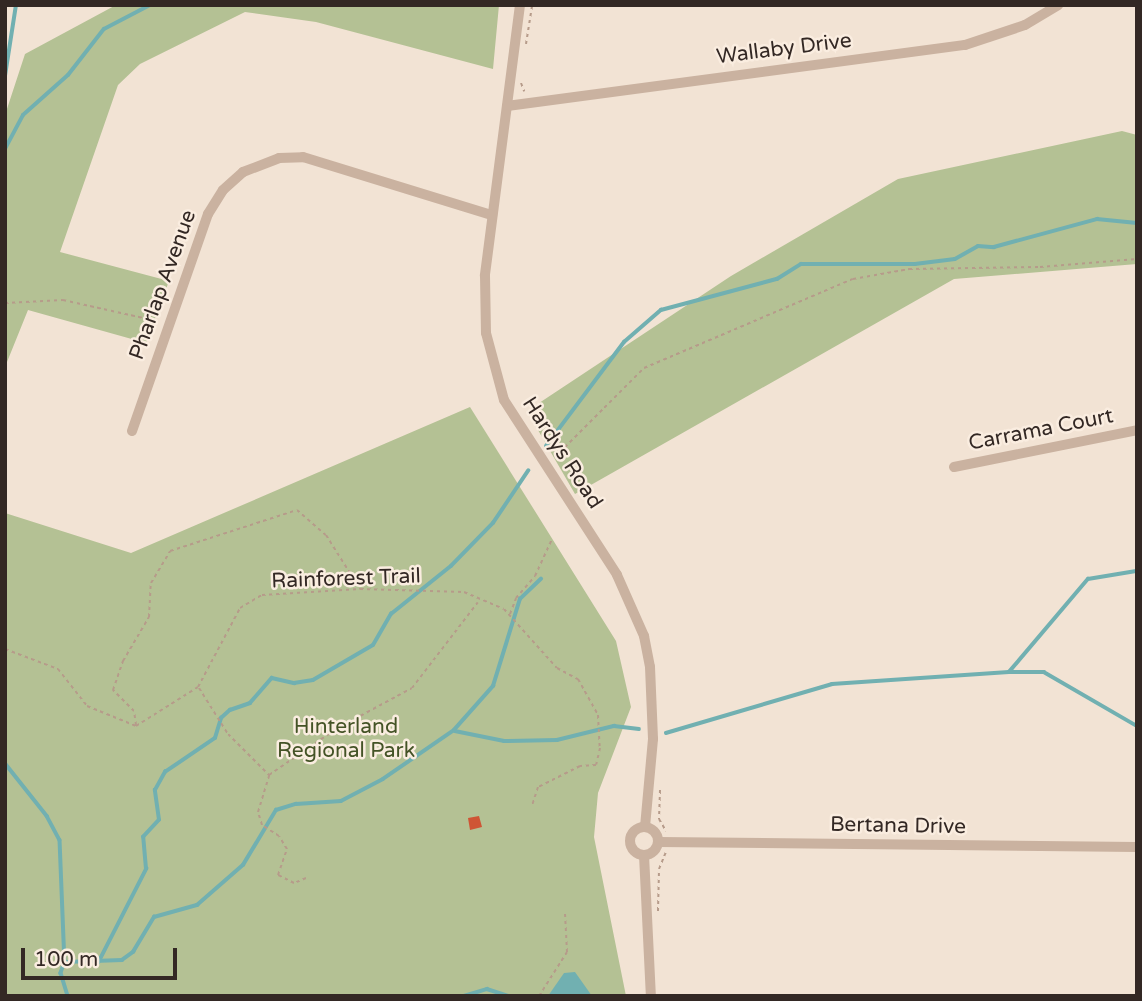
<!DOCTYPE html>
<style>
body{margin:0}
#map{position:relative;width:1142px;height:1001px;overflow:hidden;background:#f2e3d4;font-family:"Varela Round",sans-serif}
div>[style]{position:absolute}
[style*='--x']{left:calc(var(--x)*1px);top:calc(var(--y)*1px);width:calc(var(--w)*1px);rotate:calc(var(--a)*1deg)}
.green>*{inset:0;background:#b4c194}
.water>*{inset:0;background:#71b0b1}
.stream>*{height:3.5px;margin:-1.75px;padding:0 1.75px;transform-origin:1.75px;border-radius:1.75px;background:#71b0b1}
.building>*{inset:0;background:#cf5535}
.path>*{height:2px;margin-top:-1px;transform-origin:0;background:repeating-linear-gradient(90deg,#b69b8a 0 3.5px,transparent 0 7px)}
.street>*{height:10px;margin:-5px;padding:0 5px;transform-origin:5px;border-radius:5px;background:#cab2a0}
.street>.ring{margin:-5px;padding:0;box-sizing:content-box;background:none;border:10px solid #cab2a0;border-radius:50%}
span{translate:-50% -50%;white-space:nowrap;text-align:center;line-height:1.15;-webkit-text-stroke:5px #faede0;paint-order:stroke}
.street-label{font-size:21px;color:#332824}
.park-label{font-size:21px;color:#445326}
.frame{position:absolute;inset:0;border:7px solid #332824;pointer-events:none}
.scale{position:absolute;left:21px;top:948px;width:156px;height:32px;box-sizing:border-box;border:4px solid #332824;border-top:0;padding-left:9px;font-size:21px;line-height:24px;white-space:nowrap;color:#332824;-webkit-text-stroke:5px #faede0;paint-order:stroke}
</style>
<div id="map">
<div class="green">
<i style="clip-path:polygon(116px 5px,499px 5px,493px 69px,316px 22px,245px 12px,140px 64px,118px 85px,60px 252px,169px 281px,146px 343px,28px 310px,5px 367px,5px 115px,25px 54px)"></i>
<i style="clip-path:polygon(1122px 131px,1137px 135px,1137px 264px,954px 279px,575px 494px,527px 411px,731px 276px,898px 179px)"></i>
<i style="clip-path:polygon(470px 407px,616px 641px,631px 707px,598px 793px,594px 837px,626px 996px,5px 996px,5px 513px,131px 553px)"></i>
</div>
<div class="water">
<i style="clip-path:polygon(575px 972px,592px 996px,548px 996px,564px 973px)"></i>
</div>
<div class="stream">
<i style="--x:5;--y:76;--w:72;--a:-81.2"></i>
<i style="--x:5;--y:149;--w:38;--a:-62"></i>
<i style="--x:23;--y:115;--w:60;--a:-41.6"></i>
<i style="--x:68;--y:75;--w:58;--a:-52"></i>
<i style="--x:104;--y:29;--w:52;--a:-27.6"></i>
<i style="--x:546;--y:446;--w:130;--a:-53.1"></i>
<i style="--x:624;--y:342;--w:49;--a:-40.9"></i>
<i style="--x:661;--y:310;--w:120;--a:-15"></i>
<i style="--x:777;--y:279;--w:28;--a:-32"></i>
<i style="--x:801;--y:264;--w:114;--a:0"></i>
<i style="--x:915;--y:264;--w:40;--a:-7.1"></i>
<i style="--x:955;--y:259;--w:26;--a:-29"></i>
<i style="--x:978;--y:246;--w:16;--a:4"></i>
<i style="--x:994;--y:247;--w:107;--a:-15.2"></i>
<i style="--x:1097;--y:219;--w:40;--a:5.7"></i>
<i style="--x:1009;--y:672;--w:122;--a:-49.7"></i>
<i style="--x:1088;--y:579;--w:50;--a:-9.3"></i>
<i style="--x:455;--y:731;--w:50;--a:11.5"></i>
<i style="--x:504;--y:741;--w:53;--a:-1.1"></i>
<i style="--x:557;--y:740;--w:59;--a:-13.8"></i>
<i style="--x:614;--y:726;--w:25;--a:7"></i>
<i style="--x:666;--y:733;--w:173;--a:-16.4"></i>
<i style="--x:832;--y:684;--w:177;--a:-3.9"></i>
<i style="--x:1009;--y:672;--w:35;--a:0"></i>
<i style="--x:1044;--y:672;--w:108;--a:30.1"></i>
<i style="--x:5;--y:763;--w:68;--a:51.6"></i>
<i style="--x:47;--y:816;--w:27;--a:62"></i>
<i style="--x:60;--y:840;--w:122;--a:87.7"></i>
<i style="--x:65;--y:962;--w:12;--a:110"></i>
<i style="--x:61;--y:973;--w:24;--a:73"></i>
<i style="--x:65;--y:962;--w:57;--a:-2"></i>
<i style="--x:122;--y:960;--w:14;--a:-36"></i>
<i style="--x:133;--y:952;--w:41;--a:-59"></i>
<i style="--x:154;--y:917;--w:45;--a:-15.6"></i>
<i style="--x:197;--y:905;--w:61;--a:-41"></i>
<i style="--x:243;--y:865;--w:64;--a:-59"></i>
<i style="--x:276;--y:810;--w:21;--a:-17"></i>
<i style="--x:296;--y:804;--w:45;--a:-3.8"></i>
<i style="--x:341;--y:801;--w:47;--a:-27.6"></i>
<i style="--x:383;--y:779;--w:86;--a:-34.6"></i>
<i style="--x:454;--y:730;--w:59;--a:-48.4"></i>
<i style="--x:493;--y:686;--w:91;--a:-72.8"></i>
<i style="--x:520;--y:599;--w:29;--a:-44"></i>
<i style="--x:98;--y:963;--w:106;--a:-62.9"></i>
<i style="--x:146;--y:869;--w:32;--a:-95"></i>
<i style="--x:143;--y:837;--w:23;--a:-47"></i>
<i style="--x:159;--y:820;--w:30;--a:-98"></i>
<i style="--x:155;--y:790;--w:21;--a:-61"></i>
<i style="--x:165;--y:772;--w:60;--a:-34.2"></i>
<i style="--x:215;--y:738;--w:21;--a:-73"></i>
<i style="--x:221;--y:718;--w:12;--a:-42"></i>
<i style="--x:230;--y:710;--w:21;--a:-19"></i>
<i style="--x:250;--y:703;--w:33;--a:-49"></i>
<i style="--x:272;--y:678;--w:23;--a:13"></i>
<i style="--x:294;--y:683;--w:19;--a:-9"></i>
<i style="--x:313;--y:680;--w:69;--a:-30.3"></i>
<i style="--x:373;--y:645;--w:36;--a:-60"></i>
<i style="--x:391;--y:614;--w:77;--a:-38.7"></i>
<i style="--x:451;--y:566;--w:60;--a:-45.7"></i>
<i style="--x:493;--y:523;--w:63;--a:-56.1"></i>
<i style="--x:464;--y:996;--w:24;--a:-17"></i>
<i style="--x:487;--y:989;--w:22;--a:18"></i>
</div>
<div class="building">
<i style="clip-path:polygon(479px 816px,482px 827px,470px 830px,468px 818px)"></i>
</div>
<div class="path">
<i style="--x:526;--y:44;--w:39;--a:-81"></i>
<i style="--x:521;--y:83;--w:9;--a:69"></i>
<i style="--x:5;--y:303;--w:58;--a:-3"></i>
<i style="--x:63;--y:300;--w:96;--a:12.6"></i>
<i style="--x:555;--y:457;--w:126;--a:-45"></i>
<i style="--x:644;--y:368;--w:227;--a:-23.1"></i>
<i style="--x:853;--y:279;--w:57;--a:-10.1"></i>
<i style="--x:909;--y:269;--w:131;--a:-0.9"></i>
<i style="--x:1040;--y:267;--w:97;--a:-4.7"></i>
<i style="--x:510;--y:614;--w:17;--a:-69"></i>
<i style="--x:516;--y:598;--w:29;--a:-49"></i>
<i style="--x:535;--y:576;--w:41;--a:-65.3"></i>
<i style="--x:5;--y:649;--w:57;--a:20.7"></i>
<i style="--x:58;--y:669;--w:47;--a:51.9"></i>
<i style="--x:87;--y:706;--w:53;--a:22.2"></i>
<i style="--x:136;--y:726;--w:73;--a:-32.2"></i>
<i style="--x:198;--y:687;--w:89;--a:-62"></i>
<i style="--x:240;--y:608;--w:26;--a:-31"></i>
<i style="--x:262;--y:595;--w:98;--a:-3.5"></i>
<i style="--x:360;--y:589;--w:104;--a:1.7"></i>
<i style="--x:464;--y:592;--w:43;--a:23"></i>
<i style="--x:504;--y:609;--w:79;--a:48.1"></i>
<i style="--x:557;--y:668;--w:24;--a:28"></i>
<i style="--x:578;--y:679;--w:41;--a:60.9"></i>
<i style="--x:598;--y:715;--w:33;--a:87"></i>
<i style="--x:600;--y:748;--w:17;--a:103"></i>
<i style="--x:596;--y:765;--w:16;--a:176"></i>
<i style="--x:580;--y:766;--w:47;--a:153.4"></i>
<i style="--x:538;--y:787;--w:20;--a:108"></i>
<i style="--x:199;--y:688;--w:54;--a:57.8"></i>
<i style="--x:228;--y:734;--w:58;--a:45"></i>
<i style="--x:136;--y:725;--w:14;--a:-98"></i>
<i style="--x:134;--y:711;--w:30;--a:-135"></i>
<i style="--x:113;--y:690;--w:31;--a:-71"></i>
<i style="--x:123;--y:661;--w:51;--a:-59.4"></i>
<i style="--x:149;--y:617;--w:34;--a:-87"></i>
<i style="--x:151;--y:583;--w:37;--a:-59"></i>
<i style="--x:170;--y:551;--w:133;--a:-17.9"></i>
<i style="--x:297;--y:510;--w:38;--a:41"></i>
<i style="--x:326;--y:535;--w:64;--a:57.8"></i>
<i style="--x:660;--y:790;--w:29;--a:92"></i>
<i style="--x:659;--y:819;--w:14;--a:60"></i>
<i style="--x:306;--y:878;--w:13;--a:157"></i>
<i style="--x:294;--y:883;--w:18;--a:-153"></i>
<i style="--x:278;--y:875;--w:28;--a:-71"></i>
<i style="--x:287;--y:849;--w:15;--a:-122"></i>
<i style="--x:279;--y:836;--w:20;--a:-147"></i>
<i style="--x:262;--y:825;--w:14;--a:-107"></i>
<i style="--x:258;--y:812;--w:39;--a:-73"></i>
<i style="--x:269;--y:775;--w:81;--a:-34.5"></i>
<i style="--x:336;--y:729;--w:86;--a:-28.3"></i>
<i style="--x:412;--y:688;--w:108;--a:-52.5"></i>
<i style="--x:658;--y:911;--w:42;--a:-88.6"></i>
<i style="--x:659;--y:869;--w:18;--a:-68"></i>
<i style="--x:539;--y:996;--w:52;--a:-57.5"></i>
<i style="--x:567;--y:952;--w:38;--a:-93"></i>
</div>
<div class="street">
<i style="--x:520;--y:5;--w:273;--a:97.4"></i>
<i style="--x:485;--y:276;--w:57;--a:89"></i>
<i style="--x:486;--y:333;--w:69;--a:75"></i>
<i style="--x:504;--y:400;--w:208;--a:57.1"></i>
<i style="--x:617;--y:575;--w:67;--a:66.1"></i>
<i style="--x:644;--y:636;--w:32;--a:79"></i>
<i style="--x:650;--y:667;--w:72;--a:87.6"></i>
<i style="--x:653;--y:739;--w:88;--a:95.2"></i>
<i style="--x:507;--y:106;--w:462;--a:-7.6"></i>
<i style="--x:965;--y:45;--w:63;--a:-18.4"></i>
<i style="--x:1025;--y:25;--w:39;--a:-31"></i>
<i style="--x:132;--y:431;--w:230;--a:-70.7"></i>
<i style="--x:208;--y:214;--w:28;--a:-58"></i>
<i style="--x:223;--y:190;--w:27;--a:-42"></i>
<i style="--x:243;--y:172;--w:39;--a:-21"></i>
<i style="--x:279;--y:158;--w:24;--a:-2"></i>
<i style="--x:303;--y:157;--w:198;--a:17.1"></i>
<i style="--x:954;--y:467;--w:187;--a:-11.4"></i>
<i class="ring" style="left:630px;top:827px;width:18px;height:18px"></i>
<i style="--x:659;--y:842;--w:478;--a:0.6"></i>
<i style="--x:644;--y:855;--w:141;--a:87.2"></i>
</div>
<div class="street-label">
<span style="left:784px;top:49px;rotate:-7deg">Wallaby Drive</span>
<span style="left:163px;top:285px;rotate:-70deg">Pharlap Avenue</span>
<span style="left:1041px;top:430px;rotate:-11deg">Carrama Court</span>
<span style="left:562px;top:453px;rotate:57deg">Hardys Road</span>
<span style="left:346px;top:579px;rotate:-2deg">Rainforest Trail</span>
<span style="left:898px;top:826px;rotate:1deg">Bertana Drive</span>
</div>
<div class="park-label">
<span style="left:346px;top:739px">Hinterland<br>Regional Park</span>
</div>
<div class="frame"></div>
<div class="scale">100 m</div>
</div>
